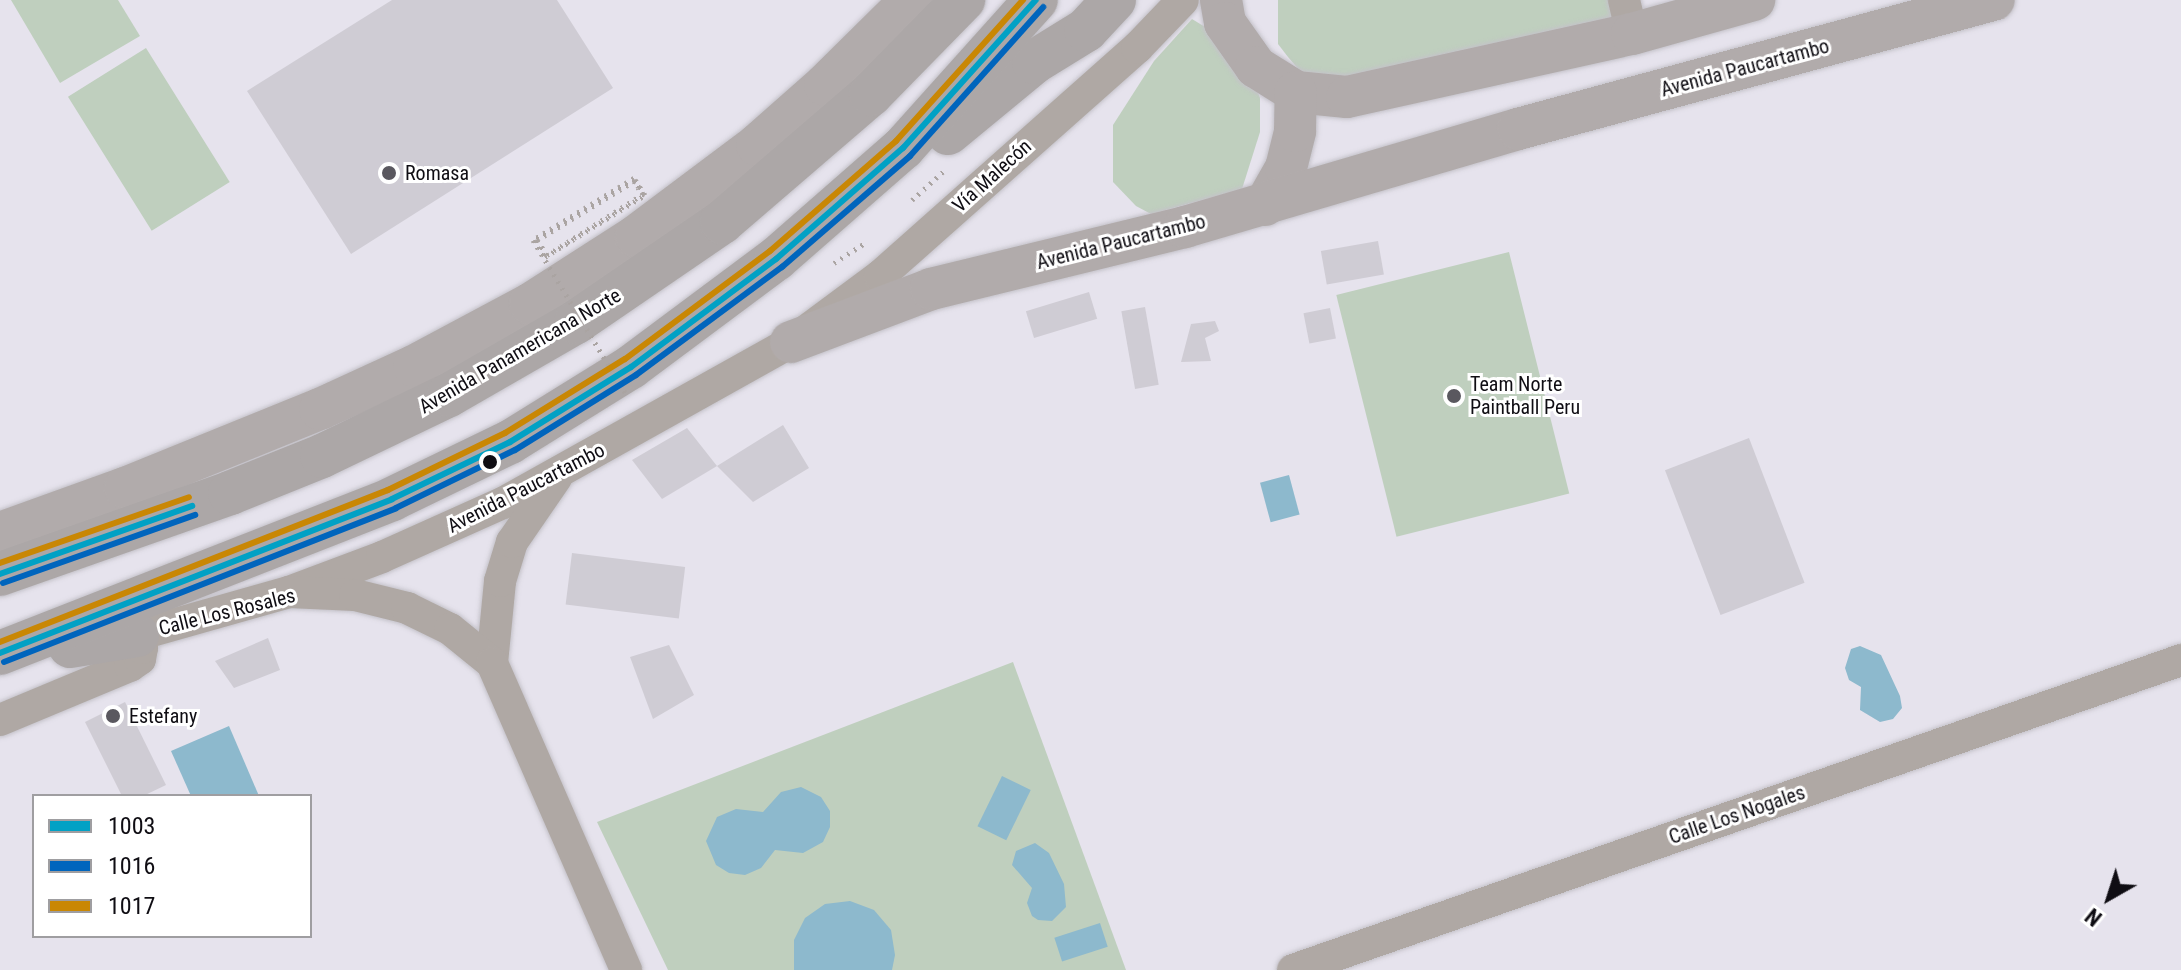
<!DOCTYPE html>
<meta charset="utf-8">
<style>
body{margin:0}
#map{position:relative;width:2181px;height:970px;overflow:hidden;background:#e6e3ed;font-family:"Roboto Condensed",sans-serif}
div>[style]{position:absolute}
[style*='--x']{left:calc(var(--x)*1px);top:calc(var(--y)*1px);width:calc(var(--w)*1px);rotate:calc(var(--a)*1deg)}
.green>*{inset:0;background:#bfcfbe;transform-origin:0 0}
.water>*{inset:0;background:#8db9cd;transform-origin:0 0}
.building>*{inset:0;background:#cfccd4;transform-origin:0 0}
.path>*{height:5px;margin-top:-2.5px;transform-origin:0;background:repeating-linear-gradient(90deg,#aaa4a2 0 2px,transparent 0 8px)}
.roads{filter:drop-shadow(0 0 2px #c4c2c9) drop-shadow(0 0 2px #c4c2c9)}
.minor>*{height:32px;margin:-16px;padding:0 16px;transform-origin:16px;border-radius:16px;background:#afa8a4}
.major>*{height:42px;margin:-21px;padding:0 21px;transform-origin:21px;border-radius:21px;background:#b1abab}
.highway>*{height:44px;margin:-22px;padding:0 22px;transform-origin:22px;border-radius:22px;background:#aca7a7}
.path-bridge>*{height:5px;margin-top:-2.5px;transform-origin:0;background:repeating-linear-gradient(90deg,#aaa4a2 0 2px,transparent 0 8px)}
.bus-1>*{height:6px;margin:-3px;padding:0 3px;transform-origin:3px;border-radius:3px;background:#01a1c5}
.bus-2>*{height:6px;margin:-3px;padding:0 3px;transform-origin:3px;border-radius:3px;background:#0065bd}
.bus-3>*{height:6px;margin:-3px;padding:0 3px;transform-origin:3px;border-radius:3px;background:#c98704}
.dots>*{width:22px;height:22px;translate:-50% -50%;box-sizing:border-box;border:4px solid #fff;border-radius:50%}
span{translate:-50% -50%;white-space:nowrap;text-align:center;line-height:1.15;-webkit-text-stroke:6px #fff;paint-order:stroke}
.street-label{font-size:20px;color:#0f0d13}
.poi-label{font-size:20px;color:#0f0d13}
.left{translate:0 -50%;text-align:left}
.legend{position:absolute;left:32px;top:794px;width:280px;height:144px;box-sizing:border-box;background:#fff;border:2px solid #9f9ea1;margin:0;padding:10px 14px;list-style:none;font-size:24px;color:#0f0d13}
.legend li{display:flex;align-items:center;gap:16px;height:40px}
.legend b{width:40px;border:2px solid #9f9ea1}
.north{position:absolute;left:2069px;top:858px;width:80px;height:80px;-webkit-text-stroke:6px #fff;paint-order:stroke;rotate:219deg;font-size:22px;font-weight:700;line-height:32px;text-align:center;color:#0f0d13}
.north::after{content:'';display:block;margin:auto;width:28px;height:36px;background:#0f0d13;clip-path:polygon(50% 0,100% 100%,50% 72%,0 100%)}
</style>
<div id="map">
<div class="green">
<i style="clip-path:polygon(11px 0,118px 0,140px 36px,60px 83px)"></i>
<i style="clip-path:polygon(1278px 0,1617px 0,1623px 28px,1354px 85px,1301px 72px,1288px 57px,1278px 44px)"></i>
<i style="clip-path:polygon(1192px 19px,1215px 33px,1245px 60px,1260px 98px,1260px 132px,1242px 189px,1151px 214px,1136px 206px,1113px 182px,1113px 125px,1154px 61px)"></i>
<i style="left:146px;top:48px;width:158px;height:92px;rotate:58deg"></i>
<i style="left:1509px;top:252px;width:249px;height:178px;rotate:76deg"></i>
<i style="clip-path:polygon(1013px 662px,1126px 970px,668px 970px,597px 822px)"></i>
</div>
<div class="water">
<i style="left:1289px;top:475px;width:41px;height:30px;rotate:75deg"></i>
<i style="clip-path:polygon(1860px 646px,1881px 655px,1900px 696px,1902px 708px,1893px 719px,1880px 722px,1860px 710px,1861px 687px,1849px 680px,1845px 668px,1851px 649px)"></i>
<i style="clip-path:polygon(229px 726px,259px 796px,191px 796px,171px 751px)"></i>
<i style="left:1002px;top:776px;width:32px;height:56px;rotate:26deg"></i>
<i style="clip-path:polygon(801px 787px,821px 797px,830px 811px,830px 827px,823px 842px,803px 853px,775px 850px,761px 868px,745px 875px,729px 873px,716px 865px,706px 841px,717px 817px,736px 809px,763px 812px,781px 792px)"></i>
<i style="clip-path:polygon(1035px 843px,1049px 853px,1064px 884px,1066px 907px,1052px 921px,1038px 920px,1032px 916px,1027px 903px,1032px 888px,1012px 865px,1016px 851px)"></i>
<i style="clip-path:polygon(850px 901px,874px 910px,891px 930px,895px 955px,892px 970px,794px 970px,794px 940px,805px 918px,825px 904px)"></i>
<i style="left:1100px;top:923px;width:25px;height:48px;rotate:72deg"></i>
</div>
<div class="building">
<i style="clip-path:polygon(392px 0,557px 0,613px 88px,351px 254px,247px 91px)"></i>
<i style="left:1378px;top:241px;width:34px;height:58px;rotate:80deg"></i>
<i style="left:1089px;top:292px;width:28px;height:66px;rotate:73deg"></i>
<i style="left:1145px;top:307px;width:79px;height:24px;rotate:80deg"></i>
<i style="left:1330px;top:308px;width:31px;height:27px;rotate:79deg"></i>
<i style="clip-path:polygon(1215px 321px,1219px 331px,1205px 338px,1211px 361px,1181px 362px,1191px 324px)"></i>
<i style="clip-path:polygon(783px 425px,809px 468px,753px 502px,717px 466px)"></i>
<i style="clip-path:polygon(687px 428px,717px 466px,662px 499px,632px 460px)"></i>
<i style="left:1749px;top:438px;width:155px;height:90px;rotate:69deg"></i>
<i style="left:572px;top:553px;width:114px;height:52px;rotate:7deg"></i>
<i style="clip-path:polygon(268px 638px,280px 670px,234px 688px,215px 661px)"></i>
<i style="clip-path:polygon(669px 645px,694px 695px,653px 719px,630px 657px)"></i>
<i style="clip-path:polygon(125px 702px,166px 785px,143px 796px,122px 796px,85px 722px)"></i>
</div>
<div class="path">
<i style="--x:912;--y:200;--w:46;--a:-42.4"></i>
<i style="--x:537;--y:240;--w:114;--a:-31.3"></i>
<i style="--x:634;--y:181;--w:9;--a:58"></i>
<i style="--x:834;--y:263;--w:38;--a:-33"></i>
</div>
<div class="roads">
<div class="minor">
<i style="--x:1624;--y:0;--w:35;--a:77"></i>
<i style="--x:289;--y:592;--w:99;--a:-20.6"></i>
<i style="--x:382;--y:557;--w:133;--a:-24.1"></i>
<i style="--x:503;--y:503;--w:330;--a:-29.2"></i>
<i style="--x:791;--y:342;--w:111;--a:-36.6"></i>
<i style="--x:880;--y:276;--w:344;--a:-41.6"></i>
<i style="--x:1137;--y:48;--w:66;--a:-46.2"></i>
<i style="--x:492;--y:663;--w:82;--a:-84.4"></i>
<i style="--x:500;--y:581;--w:41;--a:-72.9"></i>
<i style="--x:512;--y:542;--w:78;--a:-55.5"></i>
<i style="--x:0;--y:720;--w:141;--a:-22.6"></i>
<i style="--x:130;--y:666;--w:12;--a:-35"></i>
<i style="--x:140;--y:659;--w:11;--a:-80"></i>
<i style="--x:142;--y:648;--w:14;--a:-111"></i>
<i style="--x:137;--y:635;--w:158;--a:-15.8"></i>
<i style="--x:289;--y:592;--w:66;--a:2.6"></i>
<i style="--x:355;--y:595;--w:54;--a:14"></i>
<i style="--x:407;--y:608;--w:48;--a:26"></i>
<i style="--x:450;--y:629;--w:54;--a:39"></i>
<i style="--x:492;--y:663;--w:335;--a:66.4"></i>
<i style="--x:1293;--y:970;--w:941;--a:-19.24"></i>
</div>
<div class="major">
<i style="--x:1221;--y:0;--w:23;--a:80"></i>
<i style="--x:1225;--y:23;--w:54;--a:54.8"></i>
<i style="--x:1256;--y:67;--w:47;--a:32"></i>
<i style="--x:1296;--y:92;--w:51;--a:5.6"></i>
<i style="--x:1347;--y:97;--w:292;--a:-12.5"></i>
<i style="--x:1632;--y:34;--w:127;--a:-15.6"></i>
<i style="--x:1265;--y:205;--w:43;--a:-60.4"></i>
<i style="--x:1286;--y:168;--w:38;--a:-76"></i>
<i style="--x:1295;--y:131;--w:39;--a:-89"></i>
<i style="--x:791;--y:342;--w:150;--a:-20.7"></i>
<i style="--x:931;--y:289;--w:261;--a:-13.7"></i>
<i style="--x:1185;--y:227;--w:347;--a:-16.4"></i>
<i style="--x:1518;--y:129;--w:493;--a:-15.2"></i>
<i style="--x:0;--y:533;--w:133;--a:-19.8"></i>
<i style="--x:125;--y:488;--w:210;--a:-22.1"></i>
<i style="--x:320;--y:409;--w:103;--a:-24.6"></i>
<i style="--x:414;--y:366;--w:132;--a:-28.1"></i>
<i style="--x:530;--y:304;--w:126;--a:-32.7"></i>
<i style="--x:636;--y:236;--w:151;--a:-36.9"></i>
<i style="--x:757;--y:145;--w:91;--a:-41.4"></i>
<i style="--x:825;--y:85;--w:121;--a:-44.7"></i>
</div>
<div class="highway">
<i style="--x:948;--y:133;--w:112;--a:-39.5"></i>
<i style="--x:1034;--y:62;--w:61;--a:-31.6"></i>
<i style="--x:1086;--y:30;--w:41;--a:-47"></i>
<i style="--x:0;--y:574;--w:244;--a:-19.4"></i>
<i style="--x:230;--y:493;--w:99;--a:-21.9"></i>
<i style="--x:322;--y:456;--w:141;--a:-25.7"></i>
<i style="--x:449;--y:395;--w:146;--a:-29.9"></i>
<i style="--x:576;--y:322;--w:177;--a:-34.4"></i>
<i style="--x:722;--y:222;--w:196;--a:-40.7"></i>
<i style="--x:871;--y:94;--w:132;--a:-45.6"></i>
<i style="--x:70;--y:646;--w:68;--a:-9.3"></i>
<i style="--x:0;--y:653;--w:421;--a:-21.4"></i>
<i style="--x:392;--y:499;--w:131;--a:-25.8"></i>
<i style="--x:510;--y:442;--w:142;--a:-31.8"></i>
<i style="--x:631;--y:367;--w:181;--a:-36.7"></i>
<i style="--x:776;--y:259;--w:169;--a:-41.2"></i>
<i style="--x:903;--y:148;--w:199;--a:-48.1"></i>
</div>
</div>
<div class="path-bridge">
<i style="--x:537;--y:240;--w:18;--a:56"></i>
<i style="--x:547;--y:255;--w:114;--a:-32.4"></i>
<i style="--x:643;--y:194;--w:17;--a:-121"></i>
<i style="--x:634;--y:179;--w:116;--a:148.4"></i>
<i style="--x:535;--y:240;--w:20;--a:60"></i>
<i style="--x:545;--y:257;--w:118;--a:-31.8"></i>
<i style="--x:645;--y:195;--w:20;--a:-123"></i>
<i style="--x:634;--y:178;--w:119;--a:148.5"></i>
<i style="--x:533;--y:240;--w:180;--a:58.9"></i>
</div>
<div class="bus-1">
<i style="--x:0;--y:574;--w:204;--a:-19.5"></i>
<i style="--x:0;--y:653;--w:421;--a:-21.4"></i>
<i style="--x:392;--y:499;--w:131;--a:-25.8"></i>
<i style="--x:510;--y:442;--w:142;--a:-31.8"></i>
<i style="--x:631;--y:367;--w:181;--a:-36.7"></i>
<i style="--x:776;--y:259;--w:169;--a:-41.2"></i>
<i style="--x:903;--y:148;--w:199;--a:-48.1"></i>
</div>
<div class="bus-2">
<i style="--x:3;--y:583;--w:204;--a:-19.5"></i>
<i style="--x:4;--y:662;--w:421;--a:-21.4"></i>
<i style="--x:396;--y:508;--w:132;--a:-26"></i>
<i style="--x:515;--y:450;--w:142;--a:-31.8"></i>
<i style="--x:636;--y:375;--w:182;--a:-36.5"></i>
<i style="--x:782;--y:267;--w:169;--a:-40.9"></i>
<i style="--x:910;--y:156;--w:200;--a:-48.2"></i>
</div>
<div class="bus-3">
<i style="--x:0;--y:563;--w:200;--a:-19.2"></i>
<i style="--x:0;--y:642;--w:417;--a:-21.4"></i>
<i style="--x:388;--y:490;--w:130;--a:-26"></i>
<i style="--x:505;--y:433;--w:141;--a:-31.7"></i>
<i style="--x:625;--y:359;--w:181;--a:-36.7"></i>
<i style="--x:770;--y:251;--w:167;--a:-41.1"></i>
<i style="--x:896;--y:141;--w:190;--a:-48"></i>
</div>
<div class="dots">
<i style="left:389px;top:173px;background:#5a585f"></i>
<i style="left:1454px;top:396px;background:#5a585f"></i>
<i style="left:490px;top:462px;background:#0f0d13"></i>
<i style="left:113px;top:716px;background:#5a585f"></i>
</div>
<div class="street-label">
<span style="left:1745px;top:68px;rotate:-15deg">Avenida Paucartambo</span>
<span style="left:992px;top:176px;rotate:-42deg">Vía Malecón</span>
<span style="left:1121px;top:242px;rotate:-14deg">Avenida Paucartambo</span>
<span style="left:520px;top:351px;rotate:-30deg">Avenida Panamericana Norte</span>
<span style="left:526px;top:488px;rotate:-27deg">Avenida Paucartambo</span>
<span style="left:227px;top:612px;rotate:-14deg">Calle Los Rosales</span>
<span style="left:1737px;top:815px;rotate:-19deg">Calle Los Nogales</span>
</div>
<div class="poi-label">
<span class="left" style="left:405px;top:173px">Romasa</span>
<span class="left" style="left:1470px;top:396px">Team Norte<br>Paintball Peru</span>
<span class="left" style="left:129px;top:716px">Estefany</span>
</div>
<ul class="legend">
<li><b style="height:10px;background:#01a1c5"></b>1003</li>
<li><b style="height:10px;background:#0065bd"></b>1016</li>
<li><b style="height:10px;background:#c98704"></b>1017</li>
</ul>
<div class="north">N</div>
</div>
